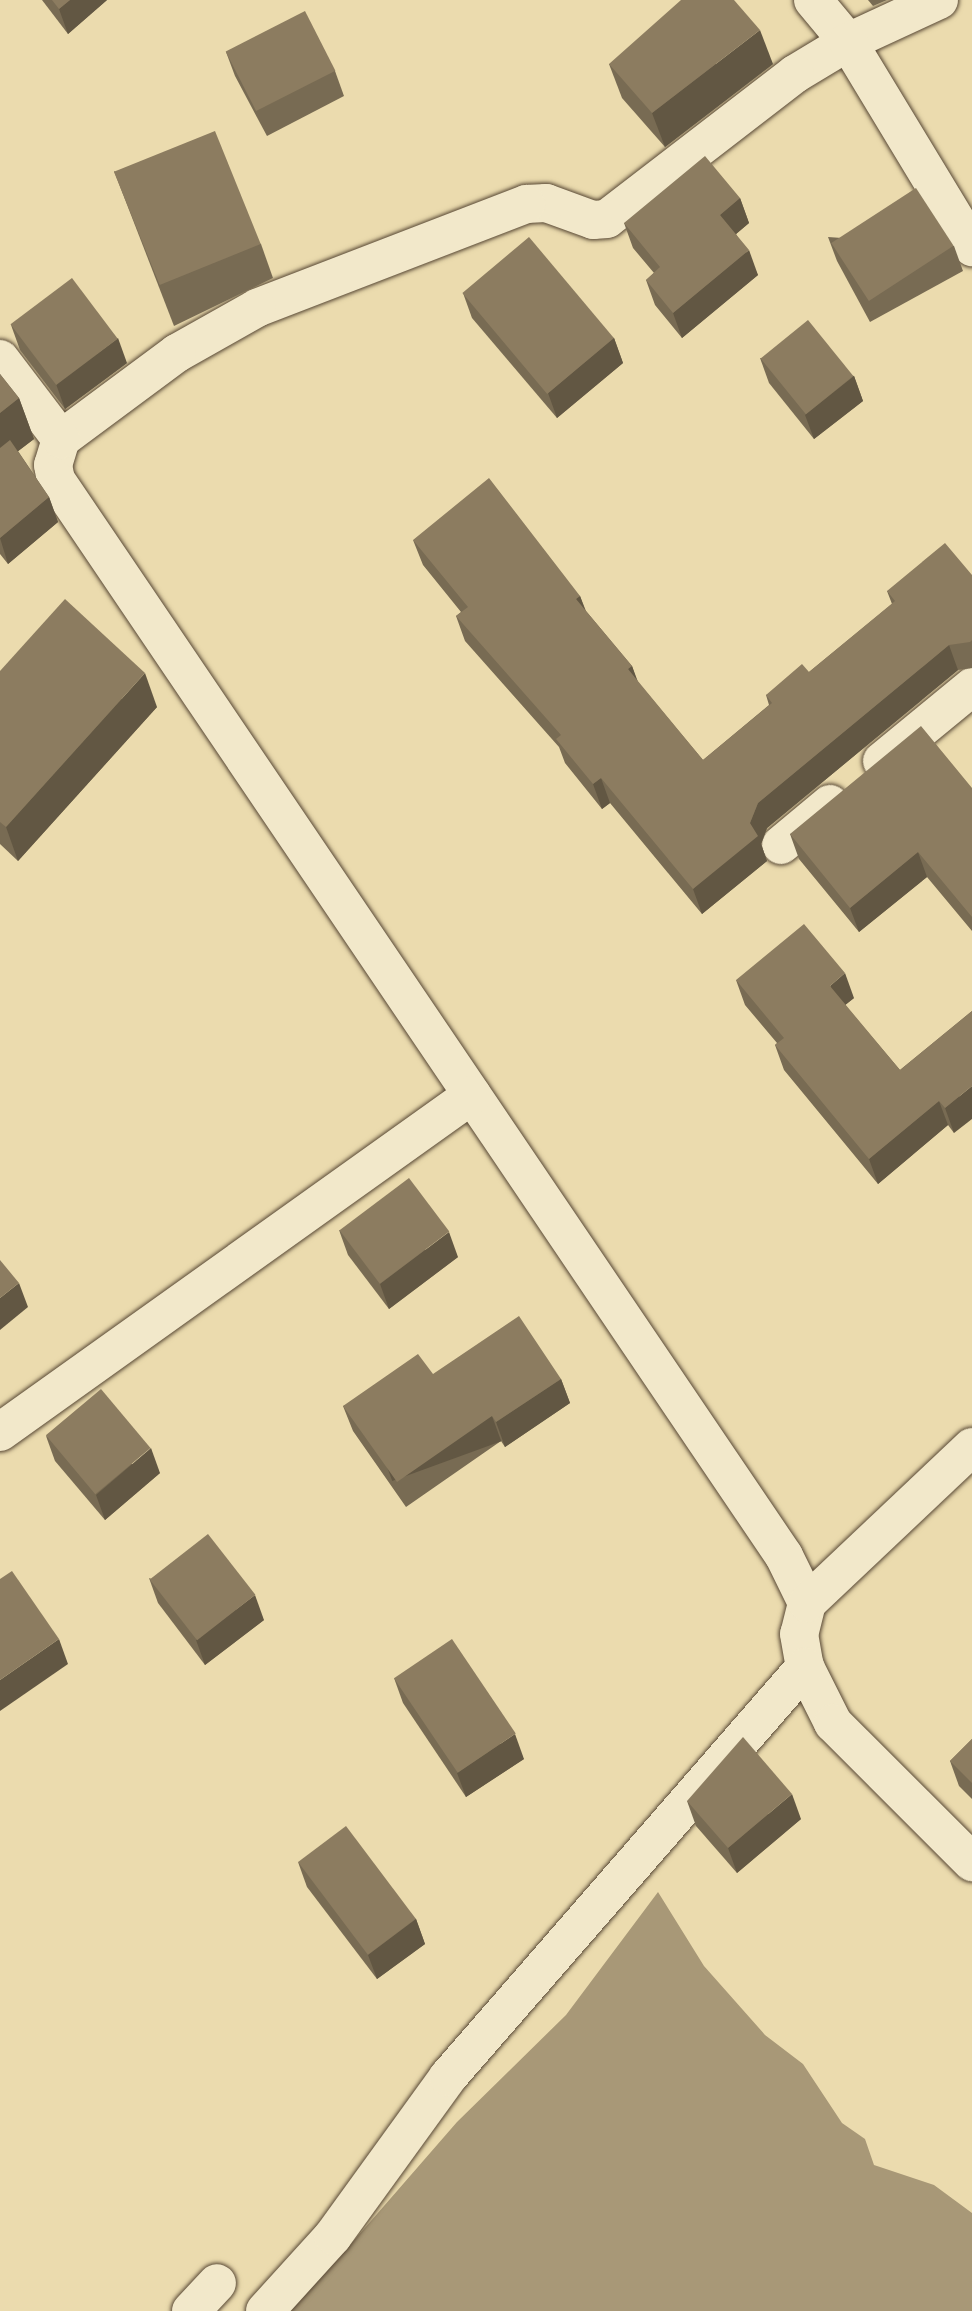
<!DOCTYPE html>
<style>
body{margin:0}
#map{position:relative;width:972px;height:2311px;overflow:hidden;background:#ebdbae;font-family:"EB Garamond",serif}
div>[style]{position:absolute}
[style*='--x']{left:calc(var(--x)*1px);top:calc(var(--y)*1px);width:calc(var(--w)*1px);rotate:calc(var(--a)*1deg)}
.water>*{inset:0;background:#a89877}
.roads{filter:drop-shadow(0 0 2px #574734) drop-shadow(0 0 2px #574734)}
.street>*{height:38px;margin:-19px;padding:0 19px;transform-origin:19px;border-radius:19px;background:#f2e8ca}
.wall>*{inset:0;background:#786b53}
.shaded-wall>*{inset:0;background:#625743;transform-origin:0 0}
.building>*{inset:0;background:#8c7c60;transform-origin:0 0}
span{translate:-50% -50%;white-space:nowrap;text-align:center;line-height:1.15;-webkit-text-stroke:5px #f2e8ca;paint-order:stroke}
</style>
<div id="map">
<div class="water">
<i style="clip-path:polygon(658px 1892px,704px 1966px,765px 2035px,803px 2064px,842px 2123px,865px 2139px,874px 2165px,934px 2185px,972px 2213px,972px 2311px,268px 2311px,337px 2260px,457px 2122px,566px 2015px)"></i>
</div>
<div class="roads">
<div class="street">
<i style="--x:813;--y:0;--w:55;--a:50.2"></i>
<i style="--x:848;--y:42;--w:62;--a:148.9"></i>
<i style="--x:795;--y:74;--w:237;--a:142.4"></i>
<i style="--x:607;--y:219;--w:14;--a:176"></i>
<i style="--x:593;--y:220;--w:50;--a:-160.1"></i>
<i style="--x:546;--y:203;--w:20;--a:177"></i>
<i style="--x:526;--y:204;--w:288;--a:158.9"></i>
<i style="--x:257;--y:308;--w:92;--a:150.6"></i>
<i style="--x:177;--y:353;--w:144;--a:143.4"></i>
<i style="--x:61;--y:439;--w:27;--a:107"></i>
<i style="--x:53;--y:465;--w:15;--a:79"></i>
<i style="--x:56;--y:480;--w:1299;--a:55.92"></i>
<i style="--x:784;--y:1556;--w:52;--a:63.9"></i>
<i style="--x:807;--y:1603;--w:32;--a:104"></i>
<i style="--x:799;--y:1634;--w:34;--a:80"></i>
<i style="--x:805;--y:1667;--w:63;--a:63.4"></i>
<i style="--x:833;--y:1723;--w:197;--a:45"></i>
<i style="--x:939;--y:0;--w:100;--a:155.2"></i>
<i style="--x:848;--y:42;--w:240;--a:58.8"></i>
<i style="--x:0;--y:359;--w:101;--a:52.7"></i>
<i style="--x:882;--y:761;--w:117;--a:-39.4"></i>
<i style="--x:781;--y:845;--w:64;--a:-39.9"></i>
<i style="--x:0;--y:1432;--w:580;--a:-35.53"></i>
<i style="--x:807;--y:1603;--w:227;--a:-43.4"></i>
<i style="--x:191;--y:2311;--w:38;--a:-47"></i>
<i style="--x:265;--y:2311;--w:101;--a:-47.8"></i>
<i style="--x:333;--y:2236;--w:196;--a:-54.1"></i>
<i style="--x:448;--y:2077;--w:544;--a:-48.95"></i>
</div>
</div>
<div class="wall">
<i style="clip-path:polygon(42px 0,107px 0,68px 34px)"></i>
<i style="clip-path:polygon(868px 0,887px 0,873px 6px)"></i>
<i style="clip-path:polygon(226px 52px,335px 71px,344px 96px,267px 136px,235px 76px)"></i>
<i style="clip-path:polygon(609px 64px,773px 64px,665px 147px,622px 98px)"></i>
<i style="clip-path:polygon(114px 171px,261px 244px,273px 278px,174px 326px)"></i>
<i style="clip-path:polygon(740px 198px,749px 223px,736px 234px,758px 275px,682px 338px,655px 305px,646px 280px,654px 273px,633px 248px,624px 223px)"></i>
<i style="clip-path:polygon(828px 237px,954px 246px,963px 271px,870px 322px,837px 261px)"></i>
<i style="clip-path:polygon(463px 293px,614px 338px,623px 363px,557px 418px,472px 318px)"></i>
<i style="clip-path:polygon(11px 325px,127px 363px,65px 409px,20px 350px)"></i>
<i style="clip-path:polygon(760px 358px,854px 376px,863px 401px,814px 439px,769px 383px)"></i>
<i style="clip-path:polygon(0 374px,19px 398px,34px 439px,18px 451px,49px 497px,58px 522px,8px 564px,0 554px)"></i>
<i style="clip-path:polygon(413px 540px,580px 596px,586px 611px,632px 666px,637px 681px,703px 760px,769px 705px,766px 695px,809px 672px,892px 604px,887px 591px,972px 575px,972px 668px,958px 670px,767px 828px,761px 844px,767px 861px,702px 914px,610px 803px,602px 809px,565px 763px,559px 747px,465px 641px,456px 616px,461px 612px,423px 565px)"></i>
<i style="clip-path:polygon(0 671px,157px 707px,18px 861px,0 844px)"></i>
<i style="clip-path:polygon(972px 788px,972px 931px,927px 877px,859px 932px,799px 859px,790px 834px)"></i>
<i style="clip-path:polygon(736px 980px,854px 998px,845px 1005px,900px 1070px,972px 1011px,954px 1133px,948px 1125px,878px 1184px,784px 1070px,775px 1045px,777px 1043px,745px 1005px)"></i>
<i style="clip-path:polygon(339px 1230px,458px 1257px,389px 1309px,348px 1255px)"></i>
<i style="clip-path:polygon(433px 1374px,561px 1379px,570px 1403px,505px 1447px,501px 1441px,406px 1507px,353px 1431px,343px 1406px)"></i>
<i style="clip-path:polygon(46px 1436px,160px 1473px,105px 1520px,55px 1461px)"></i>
<i style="clip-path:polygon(149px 1578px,264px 1620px,205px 1665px,158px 1603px)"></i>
<i style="clip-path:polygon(394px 1678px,524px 1759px,466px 1797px,403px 1703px)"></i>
<i style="clip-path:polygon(972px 1739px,972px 1799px,959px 1786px,950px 1761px)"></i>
<i style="clip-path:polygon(687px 1801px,801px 1819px,737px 1873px,696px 1826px)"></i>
<i style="clip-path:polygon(298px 1862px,416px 1919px,425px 1944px,377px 1979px,307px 1887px)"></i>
</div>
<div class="shaded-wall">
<i style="clip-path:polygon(70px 0,107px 0,68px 34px,59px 9px)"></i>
<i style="clip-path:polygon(760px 30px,773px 64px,665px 147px,652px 113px)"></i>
<i style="clip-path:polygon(740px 198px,749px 223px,729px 240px,720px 215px)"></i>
<i style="clip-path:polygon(749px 250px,758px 275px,682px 338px,673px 313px)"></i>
<i style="clip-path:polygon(118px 338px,127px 363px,65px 409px,56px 384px)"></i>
<i style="clip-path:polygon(614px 338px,623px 363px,557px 418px,548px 393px)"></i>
<i style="clip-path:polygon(854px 376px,863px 401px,814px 439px,805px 415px)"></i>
<i style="clip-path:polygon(19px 398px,34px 439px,0 465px,0 413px)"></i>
<i style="clip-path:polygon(49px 497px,58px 522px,8px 564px,0 538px)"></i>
<i style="clip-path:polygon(580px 596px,589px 621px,576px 599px)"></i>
<i style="clip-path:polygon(949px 645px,958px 670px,767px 828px,761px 844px,767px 861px,702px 914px,693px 889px,750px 823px,758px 803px)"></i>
<i style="clip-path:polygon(632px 666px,641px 690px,628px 669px)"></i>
<i style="clip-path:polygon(145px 673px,157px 707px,18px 861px,6px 827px)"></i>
<i style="clip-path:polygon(601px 778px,610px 803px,602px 809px,593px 784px)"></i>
<i style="clip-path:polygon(918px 852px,927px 877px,859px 932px,850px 908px)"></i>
<i style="clip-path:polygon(845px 973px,854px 998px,839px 1010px,830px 986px)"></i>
<i style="clip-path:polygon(972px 1086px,972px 1119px,954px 1133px,945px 1108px)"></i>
<i style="clip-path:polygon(939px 1101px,948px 1125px,878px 1184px,869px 1159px)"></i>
<i style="clip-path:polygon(449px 1232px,458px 1257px,389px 1309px,380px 1284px)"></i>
<i style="clip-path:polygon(19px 1283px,28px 1307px,0 1330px,0 1298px)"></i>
<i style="clip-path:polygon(561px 1379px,570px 1403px,505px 1447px,496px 1422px)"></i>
<i style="left:492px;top:1416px;width:27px;height:116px;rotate:70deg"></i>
<i style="clip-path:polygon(151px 1448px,160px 1473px,105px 1520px,96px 1495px)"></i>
<i style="clip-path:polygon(255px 1595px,264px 1620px,205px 1665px,196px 1640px)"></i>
<i style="clip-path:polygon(59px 1639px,68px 1664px,0 1711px,0 1680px)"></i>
<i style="clip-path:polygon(515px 1734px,524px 1759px,466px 1797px,457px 1773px)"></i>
<i style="clip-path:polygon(792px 1794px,801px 1819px,737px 1873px,728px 1848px)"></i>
<i style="clip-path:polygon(416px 1919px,425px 1944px,377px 1979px,368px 1955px)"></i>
</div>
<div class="building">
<i style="clip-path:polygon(52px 0,70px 0,59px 9px)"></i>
<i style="clip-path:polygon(681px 0,734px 0,760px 30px,652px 113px,609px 64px)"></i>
<i style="left:305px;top:11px;width:67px;height:89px;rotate:63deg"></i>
<i style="left:215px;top:131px;width:122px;height:109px;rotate:68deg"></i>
<i style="clip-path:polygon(705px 156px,740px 198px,720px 215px,749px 250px,673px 313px,646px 280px,660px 267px,624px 223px)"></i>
<i style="left:916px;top:188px;width:69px;height:101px;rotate:57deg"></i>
<i style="left:529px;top:237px;width:132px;height:87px;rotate:50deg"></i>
<i style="left:72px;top:278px;width:76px;height:77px;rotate:53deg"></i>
<i style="left:808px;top:320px;width:72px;height:61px;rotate:51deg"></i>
<i style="clip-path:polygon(0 374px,19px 398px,0 413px)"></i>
<i style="clip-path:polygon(10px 440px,49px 497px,0 538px,0 448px)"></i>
<i style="clip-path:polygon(489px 478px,580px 596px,576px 599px,632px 666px,628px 669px,703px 760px,772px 703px,766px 695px,802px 664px,809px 672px,895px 601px,887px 591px,945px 543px,972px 575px,972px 640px,970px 642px,949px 645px,758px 803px,750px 823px,758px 836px,693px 889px,601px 778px,593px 784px,556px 739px,561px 735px,456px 616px,468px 607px,413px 540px)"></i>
<i style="clip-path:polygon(65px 599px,145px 673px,6px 827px,0 822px,0 671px)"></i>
<i style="clip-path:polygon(921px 726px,972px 788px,972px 917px,918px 852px,850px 908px,790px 834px)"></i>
<i style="clip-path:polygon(804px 924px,845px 973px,830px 986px,900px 1070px,972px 1011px,972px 1086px,945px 1108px,939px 1101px,869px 1159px,775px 1045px,784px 1038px,736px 980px)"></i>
<i style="left:409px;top:1178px;width:67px;height:87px;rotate:53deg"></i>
<i style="clip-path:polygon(0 1260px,19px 1283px,0 1298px)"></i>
<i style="clip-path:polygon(519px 1316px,561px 1379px,496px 1422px,492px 1416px,397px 1482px,343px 1406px,418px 1354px,433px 1374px)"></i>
<i style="left:101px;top:1389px;width:77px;height:72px;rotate:50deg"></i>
<i style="left:208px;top:1534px;width:77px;height:74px;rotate:52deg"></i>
<i style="clip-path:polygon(12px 1571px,59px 1639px,0 1680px,0 1579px)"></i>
<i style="left:452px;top:1639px;width:114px;height:70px;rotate:56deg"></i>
<i style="clip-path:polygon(743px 1737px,792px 1794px,728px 1848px,687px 1801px)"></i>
<i style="clip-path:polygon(972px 1739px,972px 1783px,950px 1761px)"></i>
<i style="left:346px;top:1826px;width:116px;height:60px;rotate:53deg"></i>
</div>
</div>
